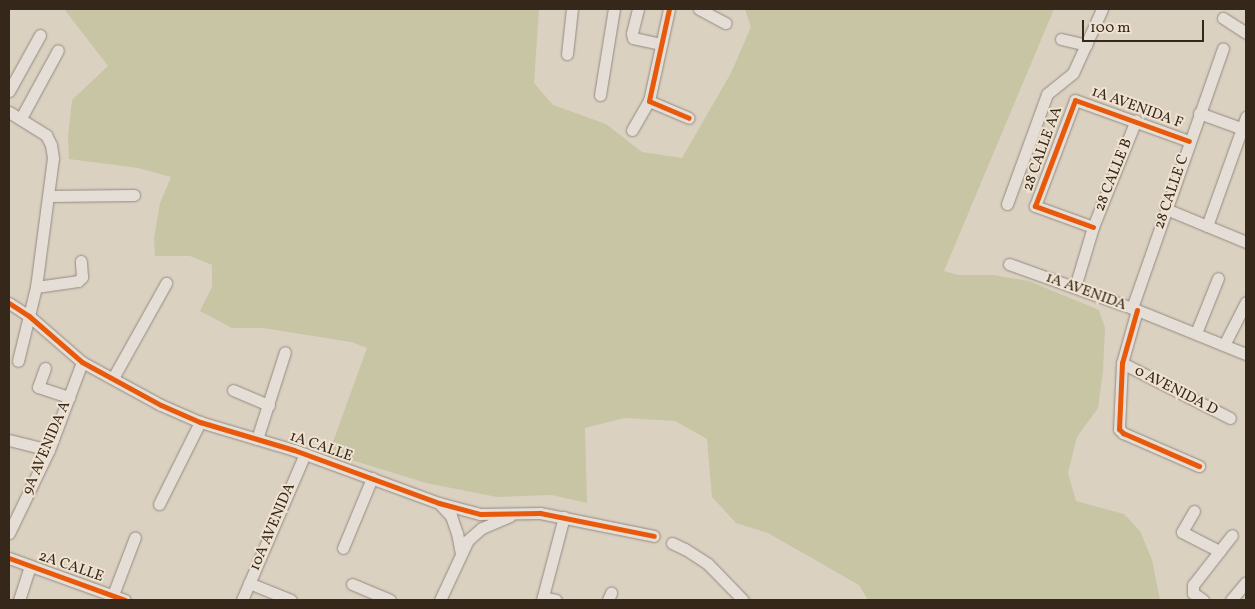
<!DOCTYPE html>
<style>
body{margin:0}
#map{position:relative;width:1255px;height:609px;overflow:hidden;background:#dbd1c1;font-family:Vollkorn,serif}
div>[style]{position:absolute}
[style*='--x']{left:calc(var(--x)*1px);top:calc(var(--y)*1px);width:calc(var(--w)*1px);rotate:calc(var(--a)*1deg)}
.green>*{inset:0;background:#c7c5a4}
.roads{filter:drop-shadow(0 0 1px #938b81) drop-shadow(0 0 1px #938b81)}
.minor>*{height:11px;margin:-5.5px;padding:0 5.5px;transform-origin:5.5px;border-radius:5.5px;background:#e4ded6}
.cycleway>*{height:5px;margin:-2.5px;padding:0 2.5px;transform-origin:2.5px;border-radius:2.5px;background:#e8590c}
span{translate:-50% -50%;white-space:nowrap;text-align:center;line-height:1.15;-webkit-text-stroke:4px #efe2d0;paint-order:stroke}
.street-label{font-size:15px;color:#36271b}
.frame{position:absolute;inset:0;border:10px solid #36271b;pointer-events:none}
.scale{position:absolute;left:1082px;top:20px;width:122px;height:22px;box-sizing:border-box;border:2px solid #36271b;border-top:0;padding-left:6px;font-size:15px;line-height:18px;white-space:nowrap;color:#36271b;-webkit-text-stroke:4px #efe2d0;paint-order:stroke}
</style>
<div id="map">
<div class="green">
<i style="clip-path:polygon(64px 9px,539px 9px,534px 83px,553px 105px,606px 124px,642px 152px,682px 158px,731px 73px,751px 27px,745px 9px,1054px 9px,944px 271px,958px 275px,993px 275px,1029px 281px,1099px 310px,1105px 328px,1103px 371px,1098px 408px,1077px 437px,1068px 473px,1076px 501px,1124px 514px,1140px 531px,1152px 560px,1160px 600px,868px 600px,859px 585px,768px 533px,736px 523px,712px 497px,707px 439px,675px 421px,624px 418px,585px 428px,587px 503px,552px 495px,497px 497px,426px 483px,329px 453px,367px 348px,351px 342px,263px 328px,232px 328px,200px 311px,212px 287px,212px 265px,190px 256px,155px 256px,154px 238px,160px 203px,171px 177px,138px 168px,69px 159px,68px 137px,72px 100px,108px 66px)"></i>
</div>
<div class="roads">
<div class="minor">
<i style="--x:638;--y:9;--w:25;--a:104"></i>
<i style="--x:632;--y:33;--w:5;--a:79"></i>
<i style="--x:633;--y:38;--w:29;--a:12"></i>
<i style="--x:669;--y:9;--w:94;--a:102.3"></i>
<i style="--x:649;--y:101;--w:43;--a:23"></i>
<i style="--x:699;--y:9;--w:30;--a:28"></i>
<i style="--x:1223;--y:18;--w:27;--a:33"></i>
<i style="--x:1061;--y:39;--w:26;--a:13"></i>
<i style="--x:567;--y:54;--w:45;--a:-83.7"></i>
<i style="--x:9;--y:91;--w:64;--a:-61"></i>
<i style="--x:600;--y:95;--w:87;--a:-80.8"></i>
<i style="--x:9;--y:112;--w:44;--a:31.9"></i>
<i style="--x:46;--y:135;--w:11;--a:63"></i>
<i style="--x:51;--y:145;--w:13;--a:81"></i>
<i style="--x:53;--y:158;--w:130;--a:97.5"></i>
<i style="--x:36;--y:287;--w:76;--a:103.7"></i>
<i style="--x:1199;--y:113;--w:50;--a:19.9"></i>
<i style="--x:21;--y:118;--w:77;--a:-61.4"></i>
<i style="--x:632;--y:130;--w:34;--a:-60"></i>
<i style="--x:49;--y:196;--w:85;--a:-0.7"></i>
<i style="--x:1007;--y:204;--w:117;--a:-70"></i>
<i style="--x:1047;--y:94;--w:33;--a:-39"></i>
<i style="--x:1073;--y:73;--w:70;--a:-65.6"></i>
<i style="--x:1166;--y:209;--w:87;--a:22.4"></i>
<i style="--x:1207;--y:226;--w:116;--a:-70.3"></i>
<i style="--x:1093;--y:227;--w:62;--a:-160.1"></i>
<i style="--x:1035;--y:206;--w:113;--a:-69.3"></i>
<i style="--x:1075;--y:100;--w:121;--a:19.8"></i>
<i style="--x:1009;--y:264;--w:131;--a:19.7"></i>
<i style="--x:1132;--y:308;--w:123;--a:22"></i>
<i style="--x:36;--y:287;--w:42;--a:-8.1"></i>
<i style="--x:78;--y:281;--w:6;--a:-45"></i>
<i style="--x:82;--y:277;--w:16;--a:-94"></i>
<i style="--x:1075;--y:287;--w:63;--a:-73.3"></i>
<i style="--x:1093;--y:227;--w:115;--a:-68.1"></i>
<i style="--x:9;--y:303;--w:24;--a:33"></i>
<i style="--x:29;--y:316;--w:70;--a:41"></i>
<i style="--x:82;--y:362;--w:90;--a:28.6"></i>
<i style="--x:161;--y:405;--w:43;--a:23.6"></i>
<i style="--x:200;--y:422;--w:98;--a:16.6"></i>
<i style="--x:294;--y:450;--w:154;--a:20.1"></i>
<i style="--x:439;--y:503;--w:42;--a:15"></i>
<i style="--x:480;--y:514;--w:60;--a:-1"></i>
<i style="--x:540;--y:513;--w:116;--a:11.4"></i>
<i style="--x:1132;--y:308;--w:275;--a:-70.7"></i>
<i style="--x:1137;--y:310;--w:55;--a:105.8"></i>
<i style="--x:1122;--y:363;--w:66;--a:92.6"></i>
<i style="--x:1119;--y:429;--w:6;--a:45"></i>
<i style="--x:1123;--y:433;--w:83;--a:23.5"></i>
<i style="--x:1196;--y:333;--w:59;--a:-68.2"></i>
<i style="--x:1224;--y:345;--w:48;--a:-62.9"></i>
<i style="--x:1122;--y:363;--w:121;--a:27"></i>
<i style="--x:45;--y:368;--w:20;--a:110"></i>
<i style="--x:38;--y:387;--w:33;--a:18"></i>
<i style="--x:113;--y:378;--w:109;--a:-60.8"></i>
<i style="--x:233;--y:390;--w:39;--a:23"></i>
<i style="--x:257;--y:439;--w:91;--a:-72.2"></i>
<i style="--x:9;--y:440;--w:41;--a:14"></i>
<i style="--x:439;--y:503;--w:18;--a:47"></i>
<i style="--x:451;--y:516;--w:18;--a:71"></i>
<i style="--x:457;--y:533;--w:20;--a:79"></i>
<i style="--x:159;--y:504;--w:92;--a:-63.4"></i>
<i style="--x:1194;--y:511;--w:24;--a:120"></i>
<i style="--x:1182;--y:532;--w:42;--a:27.2"></i>
<i style="--x:9;--y:533;--w:92;--a:-64.3"></i>
<i style="--x:49;--y:450;--w:94;--a:-69.4"></i>
<i style="--x:672;--y:543;--w:14;--a:25"></i>
<i style="--x:685;--y:549;--w:27;--a:33"></i>
<i style="--x:708;--y:564;--w:50;--a:45.8"></i>
<i style="--x:343;--y:548;--w:76;--a:-67.5"></i>
<i style="--x:9;--y:558;--w:123;--a:19.9"></i>
<i style="--x:249;--y:583;--w:45;--a:22"></i>
<i style="--x:352;--y:584;--w:41;--a:22.8"></i>
<i style="--x:543;--y:597;--w:13;--a:13"></i>
<i style="--x:19;--y:600;--w:36;--a:-72"></i>
<i style="--x:111;--y:600;--w:67;--a:-69.1"></i>
<i style="--x:242;--y:600;--w:159;--a:-66.7"></i>
<i style="--x:440;--y:600;--w:66;--a:-65"></i>
<i style="--x:468;--y:540;--w:18;--a:-41"></i>
<i style="--x:482;--y:528;--w:30;--a:-23"></i>
<i style="--x:542;--y:600;--w:86;--a:-75.2"></i>
<i style="--x:608;--y:600;--w:8;--a:-67"></i>
<i style="--x:1203;--y:600;--w:12;--a:-145"></i>
<i style="--x:1193;--y:593;--w:8;--a:-90"></i>
<i style="--x:1193;--y:585;--w:63;--a:-52"></i>
<i style="--x:1231;--y:600;--w:23;--a:-50"></i>
</div>
</div>
<div class="cycleway">
<i style="--x:669;--y:9;--w:94;--a:102.3"></i>
<i style="--x:649;--y:101;--w:43;--a:23"></i>
<i style="--x:1093;--y:227;--w:62;--a:-160.1"></i>
<i style="--x:1035;--y:206;--w:113;--a:-69.3"></i>
<i style="--x:1075;--y:100;--w:121;--a:19.8"></i>
<i style="--x:9;--y:303;--w:24;--a:33"></i>
<i style="--x:29;--y:316;--w:70;--a:41"></i>
<i style="--x:82;--y:362;--w:90;--a:28.6"></i>
<i style="--x:161;--y:405;--w:43;--a:23.6"></i>
<i style="--x:200;--y:422;--w:98;--a:16.6"></i>
<i style="--x:294;--y:450;--w:154;--a:20.1"></i>
<i style="--x:439;--y:503;--w:42;--a:15"></i>
<i style="--x:480;--y:514;--w:60;--a:-1"></i>
<i style="--x:540;--y:513;--w:116;--a:11.4"></i>
<i style="--x:1137;--y:310;--w:55;--a:105.8"></i>
<i style="--x:1122;--y:363;--w:66;--a:92.6"></i>
<i style="--x:1119;--y:429;--w:6;--a:45"></i>
<i style="--x:1123;--y:433;--w:83;--a:23.5"></i>
<i style="--x:9;--y:558;--w:123;--a:19.9"></i>
</div>
<div class="street-label">
<span style="left:1137px;top:108px;rotate:20deg">1A AVENIDA F</span>
<span style="left:1043px;top:149px;rotate:-70deg">28 CALLE AA</span>
<span style="left:1114px;top:175px;rotate:-68deg">28 CALLE B</span>
<span style="left:1172px;top:192px;rotate:-71deg">28 CALLE C</span>
<span style="left:1086px;top:292px;rotate:20deg">1A AVENIDA</span>
<span style="left:1176px;top:391px;rotate:27deg">0 AVENIDA D</span>
<span style="left:321px;top:447px;rotate:19deg">1A CALLE</span>
<span style="left:47px;top:448px;rotate:-67deg">9A AVENIDA A</span>
<span style="left:273px;top:527px;rotate:-67deg">10A AVENIDA</span>
<span style="left:71px;top:567px;rotate:19deg">2A CALLE</span>
</div>
<div class="frame"></div>
<div class="scale">100 m</div>
</div>
